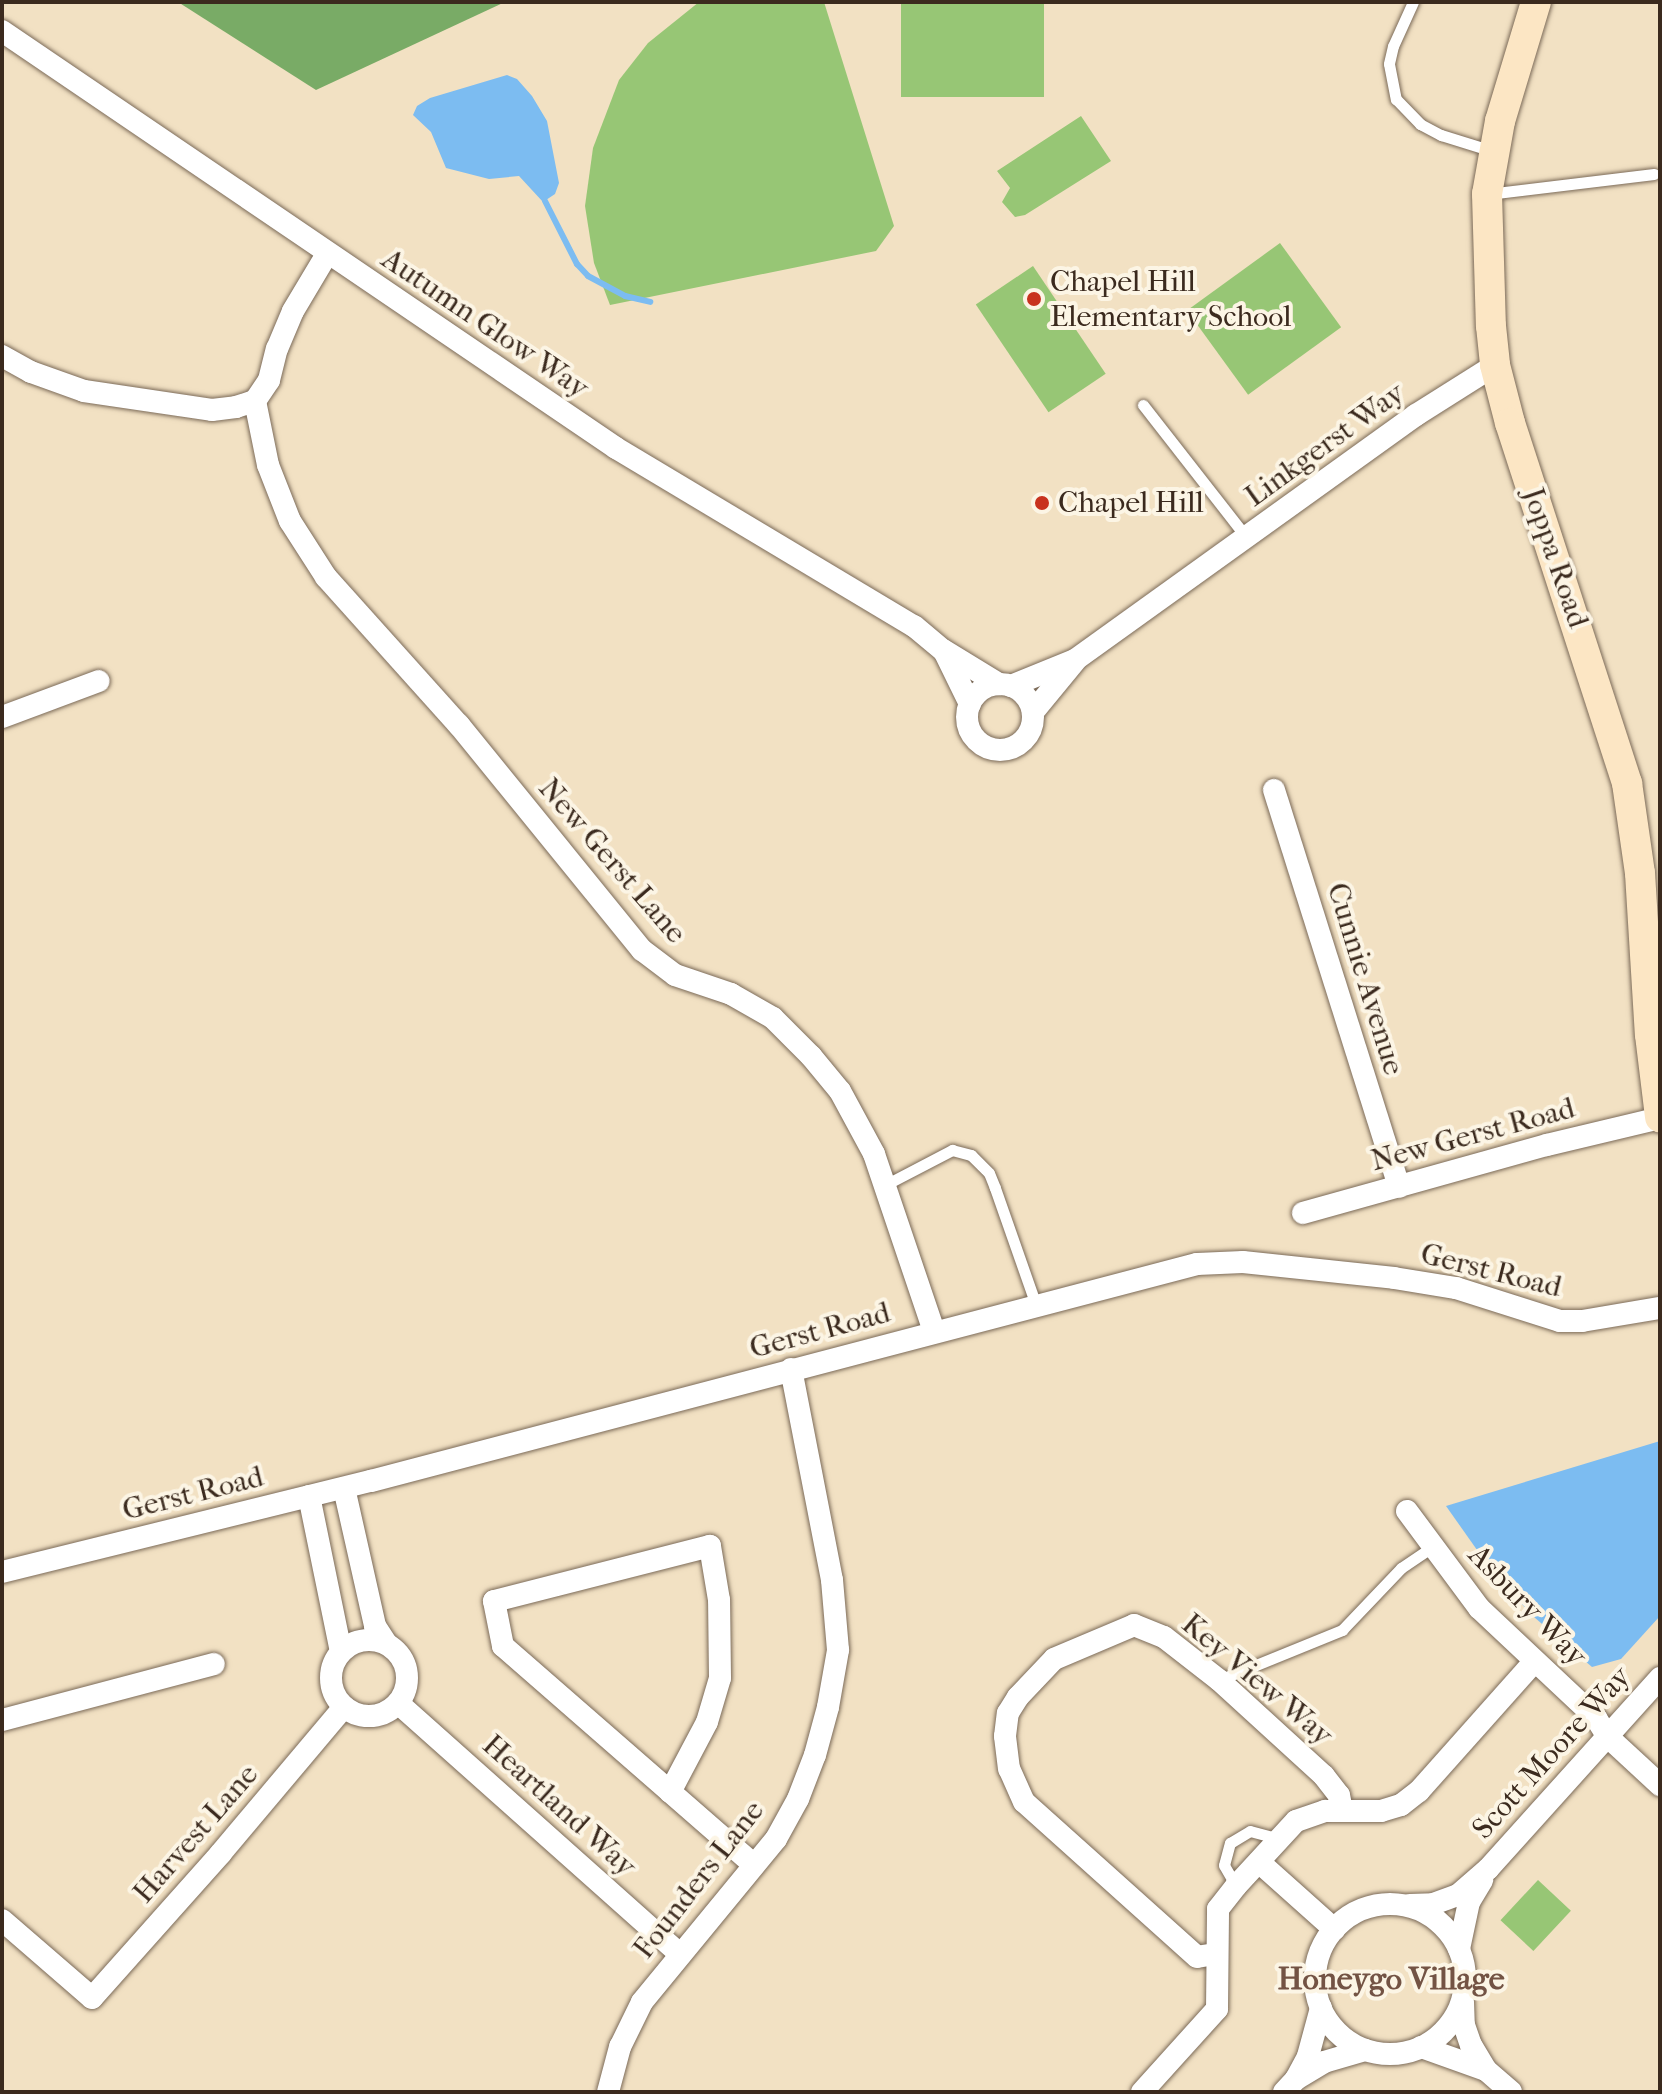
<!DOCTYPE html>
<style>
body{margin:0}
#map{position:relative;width:1662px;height:2094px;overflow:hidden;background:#f2e1c3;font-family:"IM FELL French Canon",serif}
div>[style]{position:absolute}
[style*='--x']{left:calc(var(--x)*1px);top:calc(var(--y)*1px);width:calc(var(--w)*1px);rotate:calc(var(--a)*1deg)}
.green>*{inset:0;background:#97c675;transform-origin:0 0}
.forest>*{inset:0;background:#79ab66}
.water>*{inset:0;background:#7cbcf1}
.stream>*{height:6px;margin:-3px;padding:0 3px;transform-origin:3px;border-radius:3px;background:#7cbcf1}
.roads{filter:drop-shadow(0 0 2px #7b6a58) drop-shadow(0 0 2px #7b6a58)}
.lane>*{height:11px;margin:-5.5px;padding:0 5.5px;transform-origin:5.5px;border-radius:5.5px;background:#fff}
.street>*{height:22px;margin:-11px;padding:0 11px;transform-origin:11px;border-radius:11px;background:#fff}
.street>.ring{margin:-11px;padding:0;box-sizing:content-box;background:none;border:22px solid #fff;border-radius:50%}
.secondary>*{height:30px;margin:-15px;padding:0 15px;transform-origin:15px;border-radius:15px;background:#fce6c4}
.dots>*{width:22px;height:22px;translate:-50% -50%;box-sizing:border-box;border:4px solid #fcf5e5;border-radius:50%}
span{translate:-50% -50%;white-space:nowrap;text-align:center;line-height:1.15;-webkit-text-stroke:8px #fcf5e5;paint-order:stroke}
.poi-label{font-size:30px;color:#3b2a1e}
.left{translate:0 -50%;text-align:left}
.street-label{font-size:30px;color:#3b2a1e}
.neighbourhood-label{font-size:32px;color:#735344;font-weight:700}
.frame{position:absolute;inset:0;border:4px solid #3b2a1e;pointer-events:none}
</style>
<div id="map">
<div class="green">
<i style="clip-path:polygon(699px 2px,824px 2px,894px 226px,876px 251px,610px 305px,594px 263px,585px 206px,593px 148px,619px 80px,648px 43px)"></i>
<i style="left:901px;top:2px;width:143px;height:95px"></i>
<i style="clip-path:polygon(1081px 116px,1111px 161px,1025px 215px,1015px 217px,1002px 202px,1010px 188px,997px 171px)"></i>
<i style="left:1280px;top:243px;width:104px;height:115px;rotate:54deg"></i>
<i style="left:1033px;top:266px;width:130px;height:69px;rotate:56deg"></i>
<i style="left:1538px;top:1880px;width:45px;height:55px;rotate:43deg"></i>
</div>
<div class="forest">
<i style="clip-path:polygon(178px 2px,505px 2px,316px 90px)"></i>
</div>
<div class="water">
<i style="clip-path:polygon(507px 75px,517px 79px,532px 96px,547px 121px,559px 183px,555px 194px,543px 202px,519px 176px,489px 179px,446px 168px,431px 132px,413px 115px,417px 106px,430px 98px)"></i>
<i style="clip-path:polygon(1660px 1441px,1660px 1616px,1621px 1659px,1592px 1667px,1534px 1617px,1494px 1574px,1446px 1506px)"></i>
</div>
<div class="stream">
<i style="--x:545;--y:201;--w:71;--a:63.1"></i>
<i style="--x:577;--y:264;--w:16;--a:47"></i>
<i style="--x:588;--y:276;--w:42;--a:28.4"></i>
<i style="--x:625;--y:296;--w:26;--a:13"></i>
</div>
<div class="roads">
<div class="lane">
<i style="--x:1413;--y:2;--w:48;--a:114.4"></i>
<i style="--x:1393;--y:46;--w:18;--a:103"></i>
<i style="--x:1389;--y:64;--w:36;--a:79"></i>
<i style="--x:1396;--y:99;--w:35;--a:46"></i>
<i style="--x:1420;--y:124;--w:24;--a:28"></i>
<i style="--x:1441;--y:135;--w:53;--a:17.4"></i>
<i style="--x:1488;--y:194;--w:167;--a:-6.9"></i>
<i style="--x:1143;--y:405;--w:169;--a:52"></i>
<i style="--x:885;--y:1185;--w:76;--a:-27.6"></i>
<i style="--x:952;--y:1150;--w:20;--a:15"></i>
<i style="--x:971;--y:1155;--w:25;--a:45"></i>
<i style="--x:989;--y:1173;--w:16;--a:68"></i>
<i style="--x:995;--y:1188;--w:124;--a:70.7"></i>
<i style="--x:1219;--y:1680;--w:133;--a:-22.1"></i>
<i style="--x:1342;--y:1630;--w:86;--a:-46.4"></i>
<i style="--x:1401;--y:1568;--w:37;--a:-34"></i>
<i style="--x:1236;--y:1886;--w:24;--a:-120"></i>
<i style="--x:1224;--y:1865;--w:23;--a:-75"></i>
<i style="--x:1230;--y:1843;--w:23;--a:-31"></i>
<i style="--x:1250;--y:1831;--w:30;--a:15"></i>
</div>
<div class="street">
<i style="--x:2;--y:31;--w:742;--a:34.18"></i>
<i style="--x:616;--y:448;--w:347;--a:30.9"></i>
<i style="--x:914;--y:626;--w:38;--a:40"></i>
<i style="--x:943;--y:650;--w:66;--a:31.3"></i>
<i style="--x:2;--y:356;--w:33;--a:29"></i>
<i style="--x:31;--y:372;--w:56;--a:19.7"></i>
<i style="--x:84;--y:391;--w:129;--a:8.4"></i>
<i style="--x:212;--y:410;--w:24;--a:-7"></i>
<i style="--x:236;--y:407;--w:20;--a:-18"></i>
<i style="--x:255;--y:401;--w:25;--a:-56"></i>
<i style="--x:269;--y:380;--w:32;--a:-76"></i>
<i style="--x:277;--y:349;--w:41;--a:-67.2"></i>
<i style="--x:293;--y:311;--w:66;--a:-59.2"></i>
<i style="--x:255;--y:401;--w:65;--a:78.5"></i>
<i style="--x:268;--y:465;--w:60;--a:68.6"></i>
<i style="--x:290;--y:521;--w:67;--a:57.3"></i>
<i style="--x:326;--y:577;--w:199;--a:48.1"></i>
<i style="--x:459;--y:725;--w:290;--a:50.9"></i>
<i style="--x:642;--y:950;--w:41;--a:37.1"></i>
<i style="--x:675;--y:975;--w:59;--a:18.7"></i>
<i style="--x:731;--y:994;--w:48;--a:29.7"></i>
<i style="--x:773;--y:1018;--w:54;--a:45"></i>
<i style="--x:811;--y:1056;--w:45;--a:50.4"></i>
<i style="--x:840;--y:1091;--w:72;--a:61.6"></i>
<i style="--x:874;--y:1154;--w:187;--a:71.3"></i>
<i style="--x:944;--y:651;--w:59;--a:63.9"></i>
<i class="ring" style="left:967px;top:684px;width:44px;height:44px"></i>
<i style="--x:1011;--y:686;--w:69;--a:-22.1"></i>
<i style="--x:1075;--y:660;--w:420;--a:-35.7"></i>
<i style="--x:1416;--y:415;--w:93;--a:-32.3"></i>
<i style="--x:1033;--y:712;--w:66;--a:-50.5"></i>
<i style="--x:2;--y:717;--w:103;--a:-20.4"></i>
<i style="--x:1274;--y:790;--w:416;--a:72.5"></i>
<i style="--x:1303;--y:1213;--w:253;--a:-15.6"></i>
<i style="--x:1547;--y:1145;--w:116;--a:-13.4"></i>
<i style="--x:344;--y:1488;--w:141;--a:77.3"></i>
<i style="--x:375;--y:1626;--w:20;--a:57"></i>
<i style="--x:309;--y:1496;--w:159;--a:78.4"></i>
<i style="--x:1407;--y:1511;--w:121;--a:53.4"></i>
<i style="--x:1479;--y:1608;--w:161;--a:43.2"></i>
<i style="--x:1596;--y:1718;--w:22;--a:58"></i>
<i style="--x:1608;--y:1737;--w:71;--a:42.7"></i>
<i style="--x:2;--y:1572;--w:380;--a:-13.9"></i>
<i style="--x:371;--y:1481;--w:854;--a:-14.72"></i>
<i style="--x:1197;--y:1264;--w:46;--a:-2.5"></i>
<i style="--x:1243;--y:1262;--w:152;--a:6"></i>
<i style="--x:1394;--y:1278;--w:63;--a:9.2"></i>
<i style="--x:1456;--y:1288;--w:109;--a:17.6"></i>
<i style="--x:1560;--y:1321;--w:22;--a:0"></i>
<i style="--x:1582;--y:1321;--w:79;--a:-9.5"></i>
<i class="ring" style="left:331px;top:1640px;width:54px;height:54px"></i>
<i style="--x:398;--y:1703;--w:376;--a:41.7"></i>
<i style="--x:2;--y:1720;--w:219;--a:-14.8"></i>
<i style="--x:670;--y:1792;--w:79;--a:-62.1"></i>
<i style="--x:707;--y:1722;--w:46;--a:-73.5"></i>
<i style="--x:720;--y:1678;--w:78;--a:-90.7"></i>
<i style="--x:719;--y:1600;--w:55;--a:-99.5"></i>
<i style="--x:710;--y:1546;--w:223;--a:165.7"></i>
<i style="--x:494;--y:1601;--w:46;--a:78.7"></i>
<i style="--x:503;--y:1646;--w:333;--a:41.1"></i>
<i style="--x:1259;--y:1862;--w:101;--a:41.8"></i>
<i class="ring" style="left:1315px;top:1904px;width:128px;height:128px"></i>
<i style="--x:1410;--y:1905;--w:23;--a:-2"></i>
<i style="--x:1433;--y:1904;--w:27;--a:-20"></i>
<i style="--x:1458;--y:1895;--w:40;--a:-41"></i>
<i style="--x:1488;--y:1869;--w:257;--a:-48"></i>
<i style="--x:2;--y:1920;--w:119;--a:40.9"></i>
<i style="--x:92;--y:1998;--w:194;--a:-48.3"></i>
<i style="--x:221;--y:1853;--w:191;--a:-49.9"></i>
<i style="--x:1459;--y:1949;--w:48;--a:-78"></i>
<i style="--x:1469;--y:1902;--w:26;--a:-59"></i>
<i style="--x:1215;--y:1954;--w:18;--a:171"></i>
<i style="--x:1197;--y:1957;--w:232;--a:-138.1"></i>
<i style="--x:1024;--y:1802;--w:36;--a:-114"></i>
<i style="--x:1009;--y:1769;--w:33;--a:-97"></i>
<i style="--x:1005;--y:1736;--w:23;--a:-83"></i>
<i style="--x:1008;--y:1713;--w:19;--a:-58"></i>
<i style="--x:1018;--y:1697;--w:52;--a:-46.5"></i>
<i style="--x:1054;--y:1659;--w:87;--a:-23"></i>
<i style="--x:1134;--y:1625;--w:32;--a:22"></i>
<i style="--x:1164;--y:1637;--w:70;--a:38"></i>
<i style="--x:1219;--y:1680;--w:142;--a:42.4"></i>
<i style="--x:1324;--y:1776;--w:24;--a:52"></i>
<i style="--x:1339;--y:1795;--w:15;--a:79"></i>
<i style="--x:1463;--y:2002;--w:23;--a:88"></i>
<i style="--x:1464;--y:2025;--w:21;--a:71"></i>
<i style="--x:1471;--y:2045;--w:29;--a:59"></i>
<i style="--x:1486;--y:2070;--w:33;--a:41"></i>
<i style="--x:1421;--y:2047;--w:69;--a:19.5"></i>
<i style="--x:1296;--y:2079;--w:26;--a:-62"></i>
<i style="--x:1308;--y:2056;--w:50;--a:-74.8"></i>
<i style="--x:608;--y:2092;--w:47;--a:-75.1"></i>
<i style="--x:620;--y:2047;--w:50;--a:-63.9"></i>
<i style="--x:642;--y:2002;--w:211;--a:-50.6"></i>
<i style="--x:776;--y:1839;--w:46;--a:-61.2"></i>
<i style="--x:798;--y:1799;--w:47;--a:-68.9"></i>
<i style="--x:815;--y:1755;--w:50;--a:-74.8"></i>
<i style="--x:828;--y:1707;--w:58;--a:-80"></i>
<i style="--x:838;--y:1650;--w:70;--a:-94.9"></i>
<i style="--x:832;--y:1580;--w:215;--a:-101"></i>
<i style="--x:1142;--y:2092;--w:112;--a:-47.9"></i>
<i style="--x:1217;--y:2009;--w:100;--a:-89.4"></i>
<i style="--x:1218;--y:1909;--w:29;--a:-52"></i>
<i style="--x:1236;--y:1886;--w:88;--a:-47.3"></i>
<i style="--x:1296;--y:1821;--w:31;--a:-19"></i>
<i style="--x:1325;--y:1811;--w:56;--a:0"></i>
<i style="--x:1381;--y:1811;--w:21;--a:-17"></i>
<i style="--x:1401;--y:1805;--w:23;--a:-38"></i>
<i style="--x:1419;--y:1791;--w:173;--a:-48.3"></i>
<i style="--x:1284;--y:2092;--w:18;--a:-47"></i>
<i style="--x:1296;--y:2079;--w:33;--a:-31"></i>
<i style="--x:1324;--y:2062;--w:43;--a:-16.3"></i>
</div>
<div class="secondary">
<i style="--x:1536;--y:2;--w:124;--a:106.8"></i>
<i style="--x:1500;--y:121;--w:74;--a:100.1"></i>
<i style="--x:1487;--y:194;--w:132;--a:88.3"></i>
<i style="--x:1491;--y:326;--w:39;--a:84"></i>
<i style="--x:1495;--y:365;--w:60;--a:75.5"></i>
<i style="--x:1510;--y:423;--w:379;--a:72"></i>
<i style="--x:1627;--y:783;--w:91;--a:81.8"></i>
<i style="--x:1640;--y:873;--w:162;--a:86.5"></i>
<i style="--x:1650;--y:1035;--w:83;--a:83"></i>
</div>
</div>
<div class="dots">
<i style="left:1034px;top:299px;background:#c8321e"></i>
<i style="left:1042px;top:503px;background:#c8321e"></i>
</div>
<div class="poi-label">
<span class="left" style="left:1050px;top:299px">Chapel Hill<br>Elementary School</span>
<span class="left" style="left:1058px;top:503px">Chapel Hill</span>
</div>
<div class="street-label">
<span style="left:485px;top:324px;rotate:34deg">Autumn Glow Way</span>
<span style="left:1325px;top:445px;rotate:-36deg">Linkgerst Way</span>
<span style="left:1555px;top:558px;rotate:71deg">Joppa Road</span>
<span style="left:612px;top:861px;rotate:49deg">New Gerst Lane</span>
<span style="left:1365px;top:979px;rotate:73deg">Cunnie Avenue</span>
<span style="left:1473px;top:1135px;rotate:-15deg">New Gerst Road</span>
<span style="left:1491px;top:1271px;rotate:14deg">Gerst Road</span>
<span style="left:820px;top:1331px;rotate:-15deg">Gerst Road</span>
<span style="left:193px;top:1494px;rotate:-14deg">Gerst Road</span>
<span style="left:1527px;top:1606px;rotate:46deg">Asbury Way</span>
<span style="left:1257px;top:1680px;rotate:40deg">Key View Way</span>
<span style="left:1552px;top:1753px;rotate:-48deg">Scott Moore Way</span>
<span style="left:559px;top:1806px;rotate:42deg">Heartland Way</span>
<span style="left:196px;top:1834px;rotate:-49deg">Harvest Lane</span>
<span style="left:699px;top:1880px;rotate:-52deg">Founders Lane</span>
</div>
<div class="neighbourhood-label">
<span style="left:1391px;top:1979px">Honeygo Village</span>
</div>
<div class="frame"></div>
</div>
